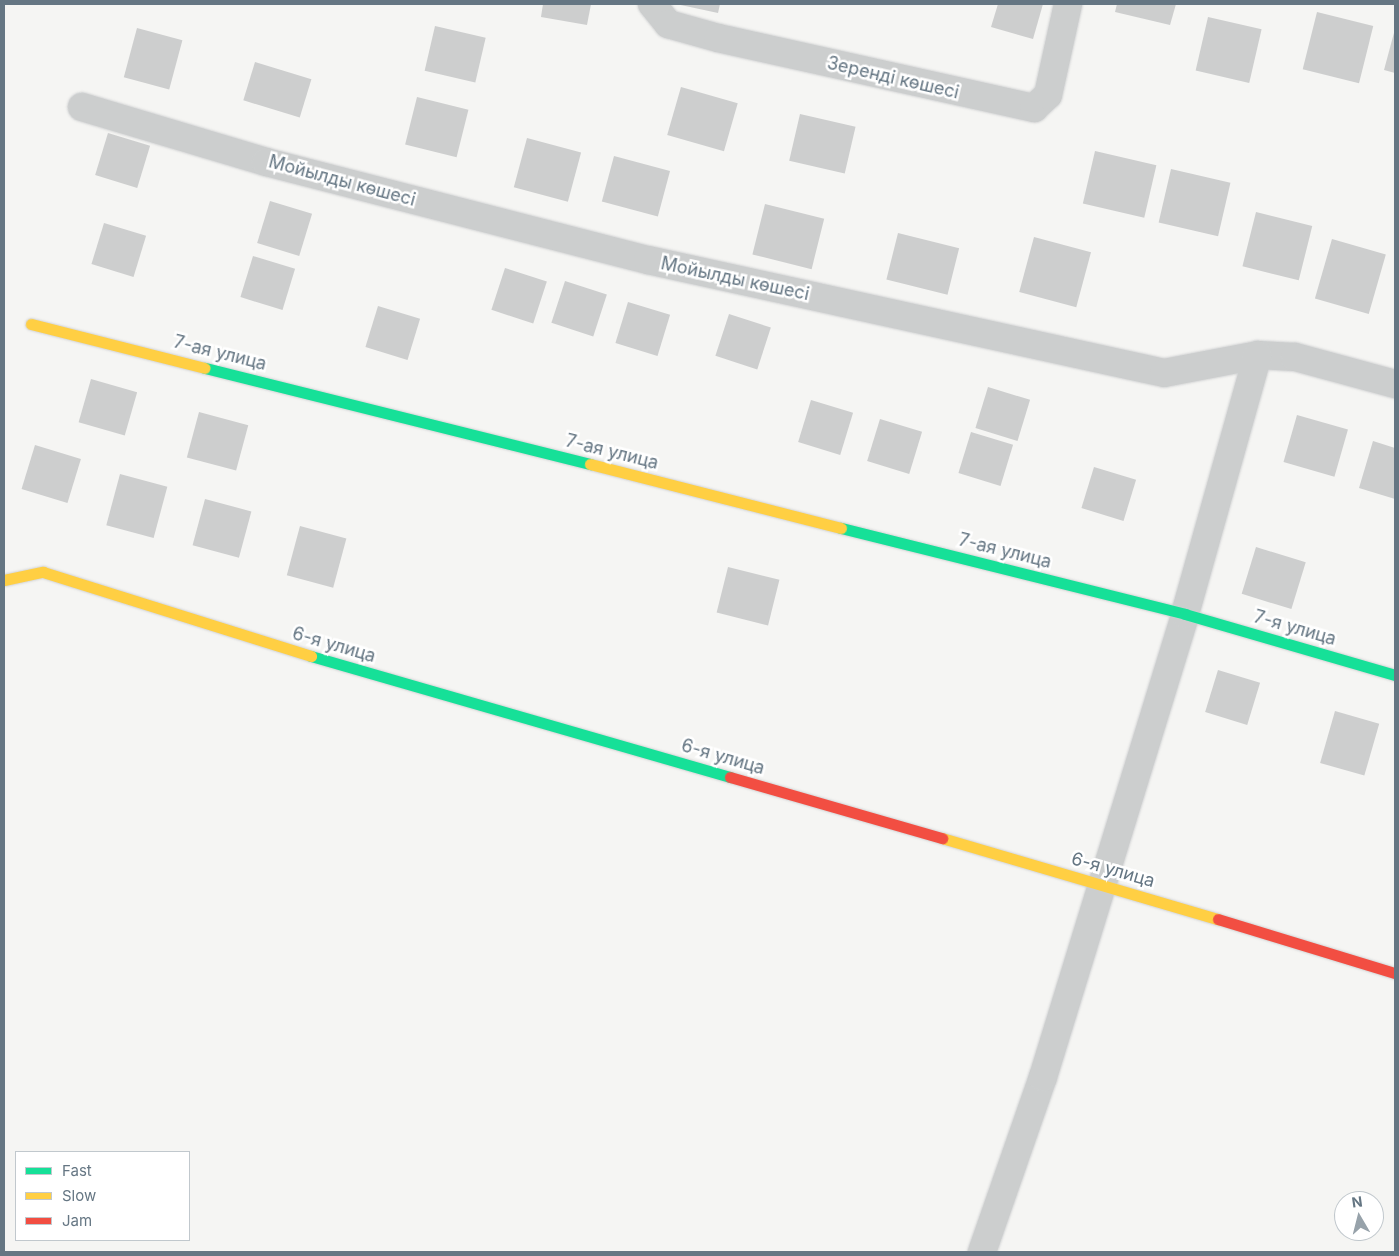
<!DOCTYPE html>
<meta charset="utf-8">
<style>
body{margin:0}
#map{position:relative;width:1399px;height:1256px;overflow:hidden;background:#f5f5f3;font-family:Inter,sans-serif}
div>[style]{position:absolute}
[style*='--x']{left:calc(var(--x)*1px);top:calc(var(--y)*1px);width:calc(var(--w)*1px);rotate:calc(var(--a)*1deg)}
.building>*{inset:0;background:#cdcece;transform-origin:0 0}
.roads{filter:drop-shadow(0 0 1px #d2d3d4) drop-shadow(0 0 1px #d2d3d4)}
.street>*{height:28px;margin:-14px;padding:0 14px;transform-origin:14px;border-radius:14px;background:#cccece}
.fast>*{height:11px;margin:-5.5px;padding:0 5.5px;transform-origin:5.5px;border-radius:5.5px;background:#16e098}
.slow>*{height:11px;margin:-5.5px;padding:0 5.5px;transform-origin:5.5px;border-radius:5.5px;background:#ffcf43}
.jam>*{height:11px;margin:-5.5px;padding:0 5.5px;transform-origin:5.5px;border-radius:5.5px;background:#f24e42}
span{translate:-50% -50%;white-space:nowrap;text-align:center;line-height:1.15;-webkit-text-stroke:5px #fff;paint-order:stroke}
.street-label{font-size:18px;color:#657683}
.frame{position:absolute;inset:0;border:5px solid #657683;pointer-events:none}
.legend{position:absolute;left:15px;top:1151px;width:175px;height:90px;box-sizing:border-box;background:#fff;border:1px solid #c1c8cd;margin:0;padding:6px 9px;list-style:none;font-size:15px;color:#657683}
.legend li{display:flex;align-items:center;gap:10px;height:25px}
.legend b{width:25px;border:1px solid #c1c8cd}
.north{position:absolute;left:1334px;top:1191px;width:50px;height:50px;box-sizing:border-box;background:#fff;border:1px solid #c1c8cd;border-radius:50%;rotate:352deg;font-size:14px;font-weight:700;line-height:20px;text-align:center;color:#657683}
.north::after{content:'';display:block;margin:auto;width:18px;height:22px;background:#97a2aa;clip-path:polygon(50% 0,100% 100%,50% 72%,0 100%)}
</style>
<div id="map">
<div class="building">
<i style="clip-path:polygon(543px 4px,591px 4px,587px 25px,541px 17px)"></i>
<i style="clip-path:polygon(676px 4px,720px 4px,718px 13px)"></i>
<i style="clip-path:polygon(998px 4px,1043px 4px,1033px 39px,991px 27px)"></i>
<i style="clip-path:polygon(1117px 4px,1176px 4px,1170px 25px,1115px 12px)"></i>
<i style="left:1317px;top:12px;width:58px;height:59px;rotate:14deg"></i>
<i style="left:1208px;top:17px;width:55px;height:55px;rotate:13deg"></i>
<i style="left:435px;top:26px;width:52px;height:46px;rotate:13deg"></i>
<i style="left:137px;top:28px;width:47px;height:51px;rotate:15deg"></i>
<i style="clip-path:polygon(1395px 29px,1395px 73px,1384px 70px)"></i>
<i style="left:255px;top:62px;width:59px;height:40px;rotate:17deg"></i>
<i style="left:681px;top:87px;width:59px;height:50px;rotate:16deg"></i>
<i style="left:417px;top:97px;width:53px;height:49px;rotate:14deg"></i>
<i style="left:800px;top:114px;width:57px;height:48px;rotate:13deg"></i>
<i style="left:108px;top:133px;width:44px;height:44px;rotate:17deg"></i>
<i style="left:527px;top:138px;width:56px;height:51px;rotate:15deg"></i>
<i style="left:1095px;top:151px;width:63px;height:54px;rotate:13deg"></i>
<i style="left:614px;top:156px;width:58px;height:47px;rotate:15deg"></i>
<i style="left:1171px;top:169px;width:61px;height:55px;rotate:13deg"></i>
<i style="left:270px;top:201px;width:44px;height:44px;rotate:17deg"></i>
<i style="left:765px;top:204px;width:61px;height:52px;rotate:14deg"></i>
<i style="left:1256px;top:212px;width:58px;height:56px;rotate:14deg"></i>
<i style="left:104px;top:223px;width:44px;height:43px;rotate:17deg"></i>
<i style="left:898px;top:233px;width:63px;height:48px;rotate:14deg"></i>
<i style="left:1034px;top:237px;width:59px;height:57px;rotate:15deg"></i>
<i style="left:1332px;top:239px;width:56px;height:62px;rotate:16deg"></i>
<i style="left:253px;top:256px;width:44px;height:43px;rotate:17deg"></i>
<i style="left:505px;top:268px;width:44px;height:44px;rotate:18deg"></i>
<i style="left:565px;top:281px;width:44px;height:44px;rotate:18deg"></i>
<i style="left:628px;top:302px;width:44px;height:43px;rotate:17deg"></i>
<i style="left:378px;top:306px;width:44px;height:43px;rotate:17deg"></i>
<i style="left:729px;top:314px;width:44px;height:44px;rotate:18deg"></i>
<i style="left:91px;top:379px;width:48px;height:45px;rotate:16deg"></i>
<i style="left:988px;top:387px;width:44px;height:43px;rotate:17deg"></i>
<i style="left:811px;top:400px;width:44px;height:44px;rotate:17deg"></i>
<i style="left:199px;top:412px;width:51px;height:47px;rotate:15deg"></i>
<i style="left:1297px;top:415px;width:53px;height:49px;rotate:16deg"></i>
<i style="left:880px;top:419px;width:44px;height:44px;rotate:17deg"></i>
<i style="left:971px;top:432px;width:44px;height:43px;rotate:17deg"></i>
<i style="clip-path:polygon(1373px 441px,1395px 448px,1395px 499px,1359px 488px)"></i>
<i style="left:35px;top:445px;width:48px;height:46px;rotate:17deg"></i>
<i style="left:1094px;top:467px;width:44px;height:43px;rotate:17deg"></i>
<i style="left:120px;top:474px;width:49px;height:53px;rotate:15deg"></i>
<i style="left:205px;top:499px;width:48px;height:48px;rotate:15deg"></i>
<i style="left:300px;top:526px;width:48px;height:51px;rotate:15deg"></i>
<i style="left:1256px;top:547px;width:52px;height:49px;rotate:17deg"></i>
<i style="left:728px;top:567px;width:53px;height:47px;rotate:14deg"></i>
<i style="left:1218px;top:670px;width:44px;height:44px;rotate:17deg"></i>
<i style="left:1335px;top:711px;width:46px;height:54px;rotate:16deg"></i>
</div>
<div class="roads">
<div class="street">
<i style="--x:652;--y:4;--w:26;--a:51"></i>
<i style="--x:668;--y:24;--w:52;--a:15.6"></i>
<i style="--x:718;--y:38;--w:324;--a:12.5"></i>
<i style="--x:1034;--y:108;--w:19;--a:-43"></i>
<i style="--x:1048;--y:95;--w:93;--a:-77.6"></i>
<i style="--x:82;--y:107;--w:192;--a:16.6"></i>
<i style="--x:266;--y:162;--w:394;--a:14.4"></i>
<i style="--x:648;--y:260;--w:528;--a:12.35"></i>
<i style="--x:1164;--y:373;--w:96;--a:-10.8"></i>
<i style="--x:1258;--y:355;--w:37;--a:3"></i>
<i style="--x:1295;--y:357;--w:104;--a:15.1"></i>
<i style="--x:982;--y:1252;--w:185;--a:-70.8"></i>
<i style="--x:1043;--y:1077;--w:484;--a:-72.9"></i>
<i style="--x:1185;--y:614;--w:269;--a:-74.3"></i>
</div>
<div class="fast">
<i style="--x:205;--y:368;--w:397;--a:14"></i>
<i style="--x:841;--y:528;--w:355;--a:14"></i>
<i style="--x:1185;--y:614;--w:219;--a:16.2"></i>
<i style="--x:311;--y:656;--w:436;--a:16.1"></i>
</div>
<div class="slow">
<i style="--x:31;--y:324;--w:179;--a:14.2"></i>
<i style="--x:590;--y:464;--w:259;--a:14.3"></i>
<i style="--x:4;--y:580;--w:40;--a:-12"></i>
<i style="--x:43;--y:572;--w:281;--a:17.4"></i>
<i style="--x:942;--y:838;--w:288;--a:16.4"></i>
</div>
<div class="jam">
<i style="--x:730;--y:777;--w:221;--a:16.1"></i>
<i style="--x:1218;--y:919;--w:185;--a:17"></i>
</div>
</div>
<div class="street-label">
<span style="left:893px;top:78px;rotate:13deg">Зеренді көшесі</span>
<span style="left:342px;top:181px;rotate:15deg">Мойылды көшесі</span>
<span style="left:735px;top:279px;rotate:12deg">Мойылды көшесі</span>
<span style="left:220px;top:353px;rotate:14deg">7-ая улица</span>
<span style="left:612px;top:452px;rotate:14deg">7-ая улица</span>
<span style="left:1005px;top:551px;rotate:14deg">7-ая улица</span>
<span style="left:1295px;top:628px;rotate:16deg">7-я улица</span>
<span style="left:334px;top:645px;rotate:16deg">6-я улица</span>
<span style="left:723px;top:757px;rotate:16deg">6-я улица</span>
<span style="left:1113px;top:870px;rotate:16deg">6-я улица</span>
</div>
<div class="frame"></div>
<ul class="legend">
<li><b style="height:6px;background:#16e098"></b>Fast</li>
<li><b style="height:6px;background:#ffcf43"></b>Slow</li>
<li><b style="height:6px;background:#f24e42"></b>Jam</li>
</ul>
<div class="north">N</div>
</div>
